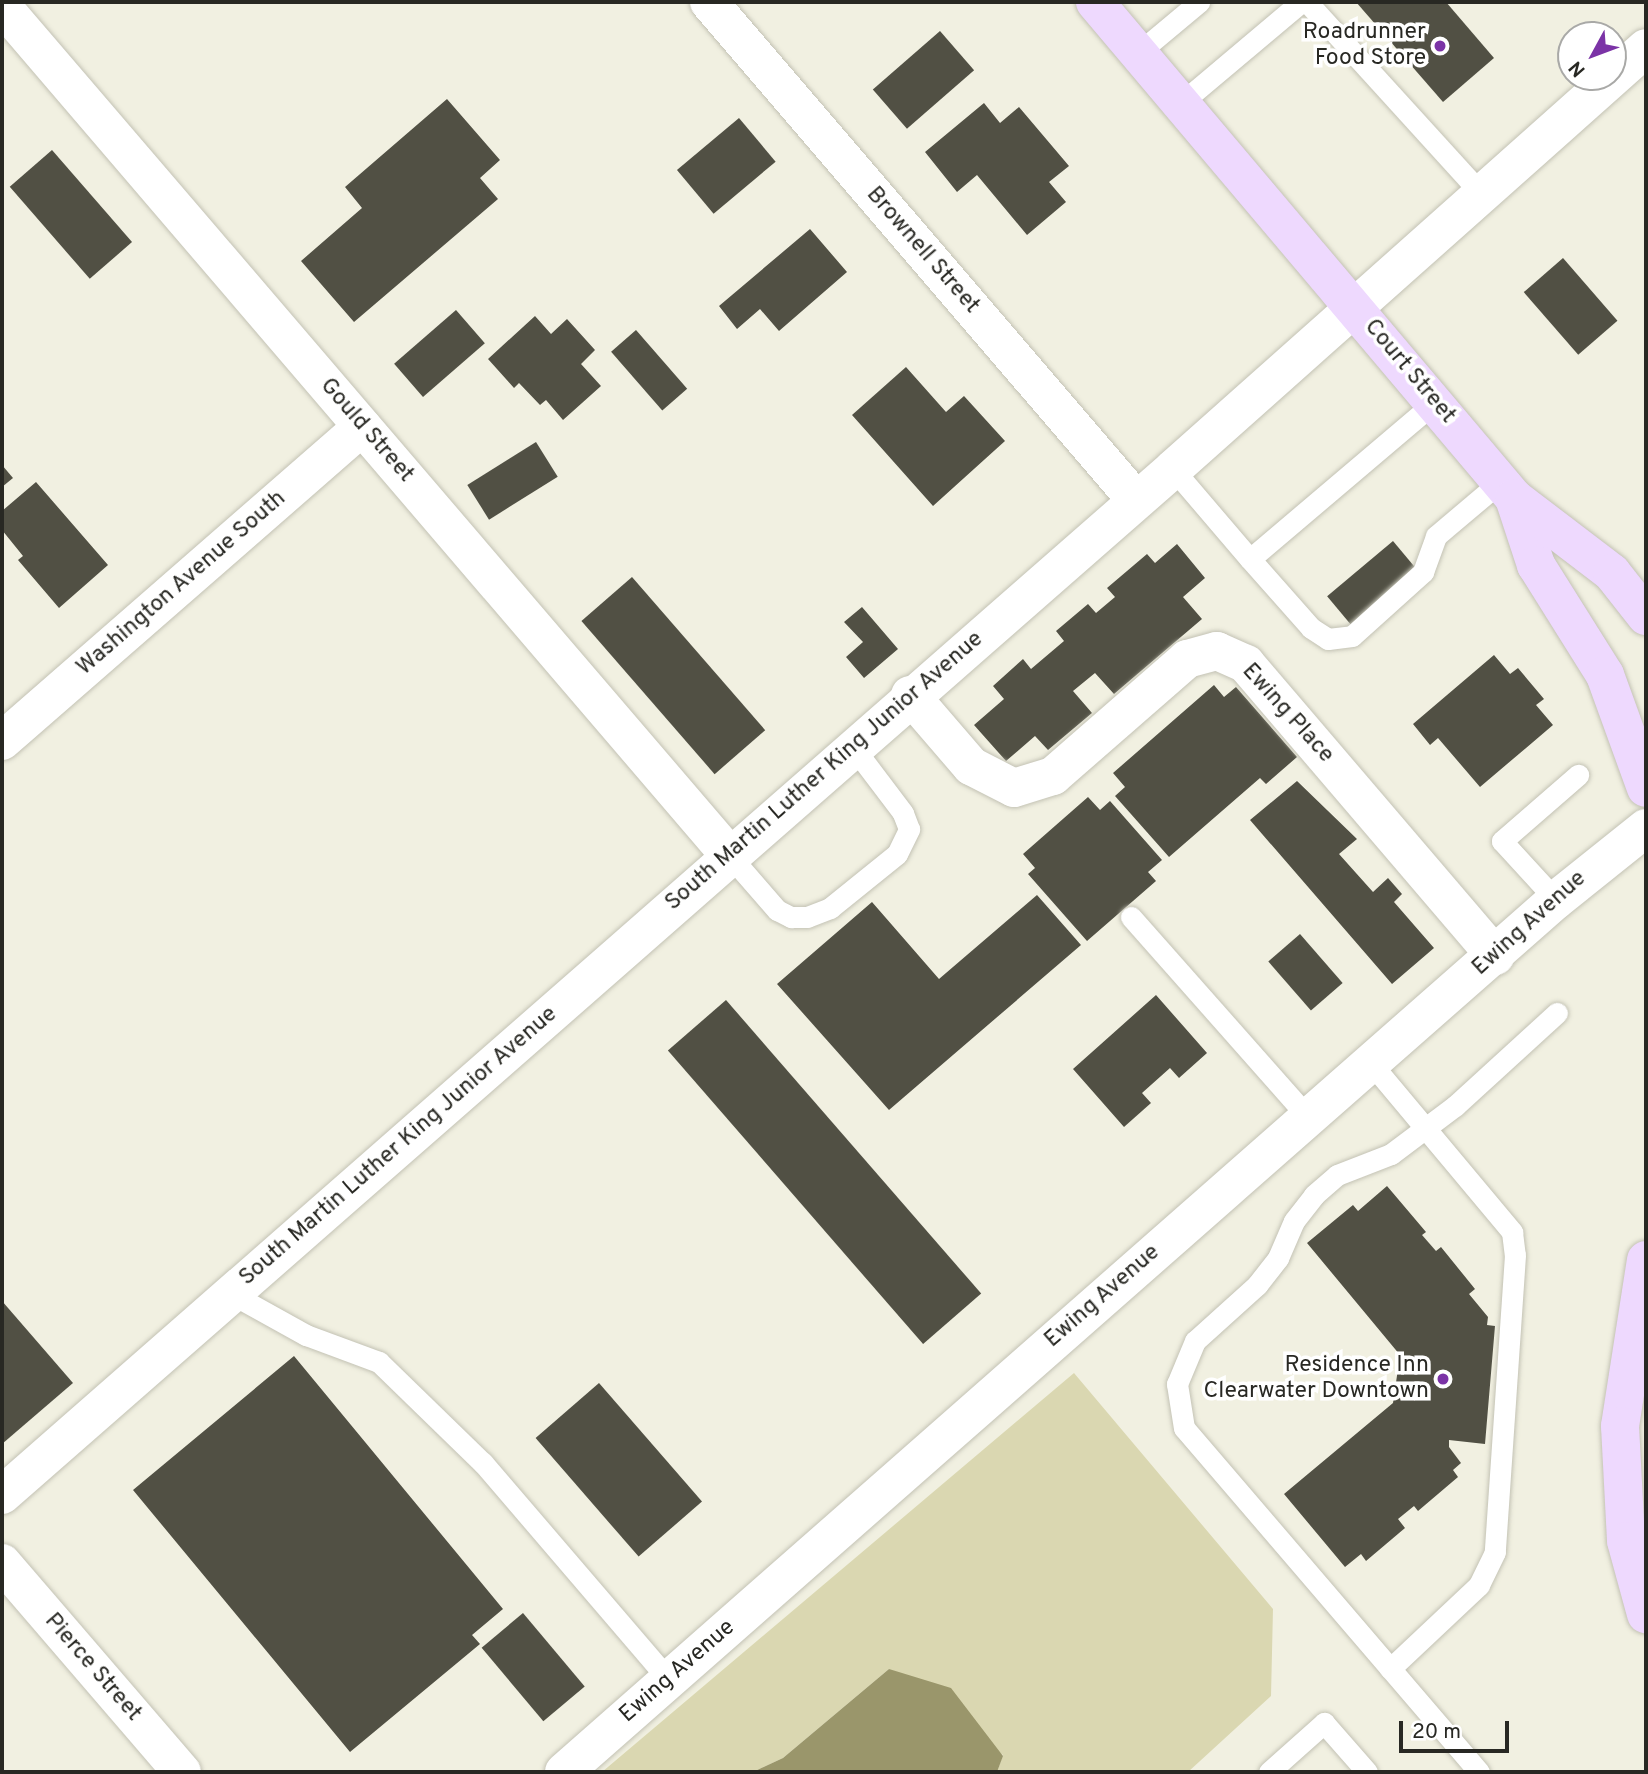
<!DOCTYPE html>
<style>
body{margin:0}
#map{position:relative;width:1648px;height:1774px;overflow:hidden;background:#f1f0e1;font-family:Overpass,sans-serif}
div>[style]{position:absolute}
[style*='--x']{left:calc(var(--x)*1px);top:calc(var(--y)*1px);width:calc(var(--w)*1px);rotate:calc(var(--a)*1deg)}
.green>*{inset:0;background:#dad7b1}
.water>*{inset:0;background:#9a966b}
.building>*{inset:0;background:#515044;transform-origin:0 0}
.roads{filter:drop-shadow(0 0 2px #c3c2b4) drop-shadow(0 0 2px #c3c2b4)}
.service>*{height:21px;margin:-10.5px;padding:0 10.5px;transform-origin:10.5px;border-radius:10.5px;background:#fff}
.minor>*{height:38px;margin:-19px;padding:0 19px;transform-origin:19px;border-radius:19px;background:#fff}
.tertiary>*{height:38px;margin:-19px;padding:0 19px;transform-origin:19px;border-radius:19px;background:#fff}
.primary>*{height:38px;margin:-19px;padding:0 19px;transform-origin:19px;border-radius:19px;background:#eed9fe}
.dots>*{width:19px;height:19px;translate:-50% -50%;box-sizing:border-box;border:4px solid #fff;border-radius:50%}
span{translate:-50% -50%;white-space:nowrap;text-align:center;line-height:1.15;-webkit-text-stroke:7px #fff;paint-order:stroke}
.poi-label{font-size:23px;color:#282823}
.right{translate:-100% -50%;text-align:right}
.street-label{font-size:23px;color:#282823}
.frame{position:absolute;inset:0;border:4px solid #282823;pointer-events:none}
.north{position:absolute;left:1557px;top:21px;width:70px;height:70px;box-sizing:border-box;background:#fff;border:2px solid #a9a9a7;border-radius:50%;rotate:229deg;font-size:19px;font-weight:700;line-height:28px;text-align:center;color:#282823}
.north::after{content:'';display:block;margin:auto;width:24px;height:32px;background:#7b33a6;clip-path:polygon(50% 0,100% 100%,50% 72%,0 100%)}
.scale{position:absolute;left:1399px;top:1721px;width:110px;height:32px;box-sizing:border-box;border:4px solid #282823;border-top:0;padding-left:9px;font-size:21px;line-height:24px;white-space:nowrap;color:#282823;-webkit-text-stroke:5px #fff;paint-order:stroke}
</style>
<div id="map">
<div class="green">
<i style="clip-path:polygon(1074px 1373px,1273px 1609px,1271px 1696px,1188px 1772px,997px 1772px,1003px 1755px,889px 1669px,783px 1758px,753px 1772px,602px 1772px)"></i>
</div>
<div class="water">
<i style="clip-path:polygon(889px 1669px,951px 1688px,1003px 1756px,997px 1772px,753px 1772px,783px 1758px)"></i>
</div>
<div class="building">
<i style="clip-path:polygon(1356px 2px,1446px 2px,1494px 58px,1443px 102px)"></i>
<i style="left:940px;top:31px;width:52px;height:89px;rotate:49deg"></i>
<i style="clip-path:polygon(447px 99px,500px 160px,480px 178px,498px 199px,354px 322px,301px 261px,362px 208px,345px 187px)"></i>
<i style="clip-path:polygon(984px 103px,1000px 123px,1019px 107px,1069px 166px,1049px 182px,1066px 202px,1027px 235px,977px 175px,957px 192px,925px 152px)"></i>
<i style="left:739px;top:118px;width:57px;height:81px;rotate:50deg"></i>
<i style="left:52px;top:150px;width:122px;height:56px;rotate:49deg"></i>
<i style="clip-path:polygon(810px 229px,847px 272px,779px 331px,760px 309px,737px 329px,719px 306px)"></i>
<i style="left:1563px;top:258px;width:83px;height:52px;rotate:49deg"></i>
<i style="left:456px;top:310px;width:44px;height:82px;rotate:49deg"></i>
<i style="clip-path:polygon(535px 316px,551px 334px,567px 319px,595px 350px,581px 364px,601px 386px,563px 420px,546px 400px,540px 405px,519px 383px,514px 388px,488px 359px)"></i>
<i style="left:636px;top:330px;width:78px;height:33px;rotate:49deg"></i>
<i style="clip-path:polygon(906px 367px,946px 412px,964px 396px,1005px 441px,933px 506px,852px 415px)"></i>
<i style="left:536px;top:442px;width:41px;height:81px;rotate:58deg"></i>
<i style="clip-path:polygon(2px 465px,13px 478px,2px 487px)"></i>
<i style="clip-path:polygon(36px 482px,108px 565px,59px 608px,18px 560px,23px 556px,2px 530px,2px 511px)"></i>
<i style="left:1393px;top:541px;width:40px;height:86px;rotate:50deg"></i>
<i style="clip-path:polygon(1177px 544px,1205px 578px,1183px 597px,1202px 619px,1114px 694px,1095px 673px,1073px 691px,1092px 713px,1048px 750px,1035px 736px,1006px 761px,974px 725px,1004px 699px,993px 686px,1023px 659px,1031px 669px,1064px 641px,1056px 631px,1088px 604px,1096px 613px,1115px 597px,1107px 588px,1147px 554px,1155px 563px)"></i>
<i style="left:632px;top:577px;width:203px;height:67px;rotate:49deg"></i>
<i style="clip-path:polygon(862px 607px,898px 649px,864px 678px,846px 657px,863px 642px,844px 622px)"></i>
<i style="clip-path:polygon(1494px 655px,1510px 674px,1518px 668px,1544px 699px,1536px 705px,1553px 725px,1480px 787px,1438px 738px,1430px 745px,1413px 724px)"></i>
<i style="clip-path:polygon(1214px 685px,1224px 697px,1236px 687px,1297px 757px,1266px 784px,1260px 778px,1169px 857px,1115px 796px,1125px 787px,1113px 773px)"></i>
<i style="clip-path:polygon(1297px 781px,1357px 839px,1339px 854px,1373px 892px,1388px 878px,1402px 894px,1394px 902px,1434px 948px,1392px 984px,1250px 820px)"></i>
<i style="clip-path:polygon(1088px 797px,1100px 810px,1110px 801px,1162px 860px,1148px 872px,1156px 881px,1087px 941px,1028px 874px,1035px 868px,1023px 854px)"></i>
<i style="clip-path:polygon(1037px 895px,1081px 945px,889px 1110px,777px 984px,872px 902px,939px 979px)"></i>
<i style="left:1300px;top:934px;width:65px;height:42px;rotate:49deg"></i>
<i style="clip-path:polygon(1156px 995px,1207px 1053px,1179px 1078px,1170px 1068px,1142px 1093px,1151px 1103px,1124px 1127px,1073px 1069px)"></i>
<i style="left:726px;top:1000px;width:389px;height:77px;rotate:49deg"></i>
<i style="clip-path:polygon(1387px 1186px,1426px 1232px,1422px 1235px,1436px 1251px,1441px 1247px,1475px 1289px,1469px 1294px,1488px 1317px,1487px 1325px,1495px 1326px,1485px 1444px,1449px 1440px,1449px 1447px,1461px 1463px,1453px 1470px,1458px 1477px,1418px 1511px,1414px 1506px,1398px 1519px,1405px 1528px,1366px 1561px,1361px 1554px,1345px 1567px,1284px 1494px,1393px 1403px,1400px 1355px,1307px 1243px,1353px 1205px,1358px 1211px)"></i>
<i style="clip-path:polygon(2px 1301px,73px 1383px,2px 1444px)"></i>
<i style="clip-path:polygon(294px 1356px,503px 1609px,472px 1635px,480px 1644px,350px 1752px,133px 1490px)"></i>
<i style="left:599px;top:1383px;width:157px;height:84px;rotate:49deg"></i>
<i style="left:523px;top:1613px;width:96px;height:54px;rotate:50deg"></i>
</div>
<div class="roads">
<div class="service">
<i style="--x:1307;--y:2;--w:258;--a:47.7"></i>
<i style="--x:1138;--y:53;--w:80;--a:-39.9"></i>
<i style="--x:1181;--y:103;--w:157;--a:-40.1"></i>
<i style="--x:1173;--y:469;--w:118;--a:49.5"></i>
<i style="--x:1250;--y:559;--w:243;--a:-40.3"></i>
<i style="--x:1250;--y:559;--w:92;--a:48.5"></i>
<i style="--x:1311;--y:628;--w:20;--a:33"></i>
<i style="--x:1328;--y:639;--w:24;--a:-7"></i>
<i style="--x:1352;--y:636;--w:96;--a:-42"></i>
<i style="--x:1423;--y:572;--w:38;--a:-70"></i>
<i style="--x:1436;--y:536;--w:85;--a:-40.2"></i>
<i style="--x:730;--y:856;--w:72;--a:49"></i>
<i style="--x:777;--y:910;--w:16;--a:27"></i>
<i style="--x:791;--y:917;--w:16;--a:0"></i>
<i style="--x:807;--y:917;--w:25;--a:-21"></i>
<i style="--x:830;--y:908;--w:86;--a:-38.9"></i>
<i style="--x:897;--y:854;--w:28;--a:-64"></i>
<i style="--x:909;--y:829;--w:17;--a:-111"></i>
<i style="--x:903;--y:813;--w:83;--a:-127.1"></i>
<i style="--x:1556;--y:900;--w:80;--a:-132.5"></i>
<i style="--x:1502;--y:841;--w:101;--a:-41"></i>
<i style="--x:1131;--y:917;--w:267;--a:48.5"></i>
<i style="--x:1370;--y:1062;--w:222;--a:50.1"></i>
<i style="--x:1512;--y:1232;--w:23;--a:83"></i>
<i style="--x:1515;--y:1255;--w:298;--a:93.9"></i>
<i style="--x:1495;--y:1552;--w:37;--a:116"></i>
<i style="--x:1479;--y:1585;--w:122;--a:136.7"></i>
<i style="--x:232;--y:1294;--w:85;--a:29"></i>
<i style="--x:306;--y:1335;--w:78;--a:20.3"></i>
<i style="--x:379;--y:1362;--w:145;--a:44.2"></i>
<i style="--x:483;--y:1463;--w:286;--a:49.4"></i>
<i style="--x:1269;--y:1772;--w:74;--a:-41.7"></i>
<i style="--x:1324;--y:1723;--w:65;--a:48.7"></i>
<i style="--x:1479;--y:1772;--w:453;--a:-130.6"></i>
<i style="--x:1184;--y:1428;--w:45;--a:-99"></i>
<i style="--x:1177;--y:1384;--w:47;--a:-67.3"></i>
<i style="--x:1195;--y:1341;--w:84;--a:-42.1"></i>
<i style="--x:1257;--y:1285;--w:34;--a:-52"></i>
<i style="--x:1278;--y:1258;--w:40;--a:-66.6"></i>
<i style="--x:1294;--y:1221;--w:33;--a:-52"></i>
<i style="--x:1314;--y:1195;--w:30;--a:-41"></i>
<i style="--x:1337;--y:1175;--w:58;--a:-21.3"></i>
<i style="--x:1391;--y:1154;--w:80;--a:-36.9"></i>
<i style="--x:1455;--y:1106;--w:138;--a:-42.4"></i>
</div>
<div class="minor">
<i style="--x:709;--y:2;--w:656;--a:49.39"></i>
<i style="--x:2;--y:6;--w:1119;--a:49.42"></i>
<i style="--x:910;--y:695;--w:94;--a:49.3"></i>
<i style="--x:971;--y:766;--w:48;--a:27.1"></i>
<i style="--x:1014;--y:788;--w:41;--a:-17.1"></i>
<i style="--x:1053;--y:776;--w:178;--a:-41.1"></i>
<i style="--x:1187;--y:659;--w:31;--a:-15"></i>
<i style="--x:1217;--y:651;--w:32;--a:24"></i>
<i style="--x:1246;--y:664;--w:384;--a:49.5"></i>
<i style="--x:2;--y:741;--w:478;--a:-41.1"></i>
<i style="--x:2;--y:1563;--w:276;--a:49.3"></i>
<i style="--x:564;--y:1772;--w:1321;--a:-41.32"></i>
<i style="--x:1556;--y:900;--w:115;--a:-38.7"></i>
</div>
<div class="tertiary">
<i style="--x:2;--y:1495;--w:1557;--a:-41.22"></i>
<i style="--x:1173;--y:469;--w:633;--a:-41.67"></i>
</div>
<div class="primary">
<i style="--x:1095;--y:2;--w:649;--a:49.81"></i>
<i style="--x:1514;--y:498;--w:71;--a:71.8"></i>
<i style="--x:1536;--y:565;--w:130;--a:57.9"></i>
<i style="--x:1605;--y:675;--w:120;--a:70.1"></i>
<i style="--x:1514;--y:498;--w:123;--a:37.4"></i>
<i style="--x:1612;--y:573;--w:55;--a:51.7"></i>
<i style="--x:1646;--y:1260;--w:168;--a:98.9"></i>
<i style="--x:1620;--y:1426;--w:115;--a:87"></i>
<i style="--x:1626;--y:1541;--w:76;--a:74.7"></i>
</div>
</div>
<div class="dots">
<i style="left:1440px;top:46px;background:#7b33a6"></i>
<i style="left:1443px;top:1379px;background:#7b33a6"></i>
</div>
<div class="poi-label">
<span class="right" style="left:1426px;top:46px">Roadrunner<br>Food Store</span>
<span class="right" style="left:1429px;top:1379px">Residence Inn<br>Clearwater Downtown</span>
</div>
<div class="street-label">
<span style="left:922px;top:251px;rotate:49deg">Brownell Street</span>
<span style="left:1409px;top:372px;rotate:50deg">Court Street</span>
<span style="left:366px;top:431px;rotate:49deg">Gould Street</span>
<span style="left:182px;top:584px;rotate:-41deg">Washington Avenue South</span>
<span style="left:1287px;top:714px;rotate:48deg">Ewing Place</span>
<span style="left:825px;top:772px;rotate:-41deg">South Martin Luther King Junior Avenue</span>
<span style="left:1530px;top:924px;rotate:-42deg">Ewing Avenue</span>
<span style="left:399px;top:1147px;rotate:-41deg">South Martin Luther King Junior Avenue</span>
<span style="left:1103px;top:1297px;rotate:-41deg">Ewing Avenue</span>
<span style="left:92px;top:1668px;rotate:49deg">Pierce Street</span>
<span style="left:678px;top:1672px;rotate:-41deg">Ewing Avenue</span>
</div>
<div class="frame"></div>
<div class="north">N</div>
<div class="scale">20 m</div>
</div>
